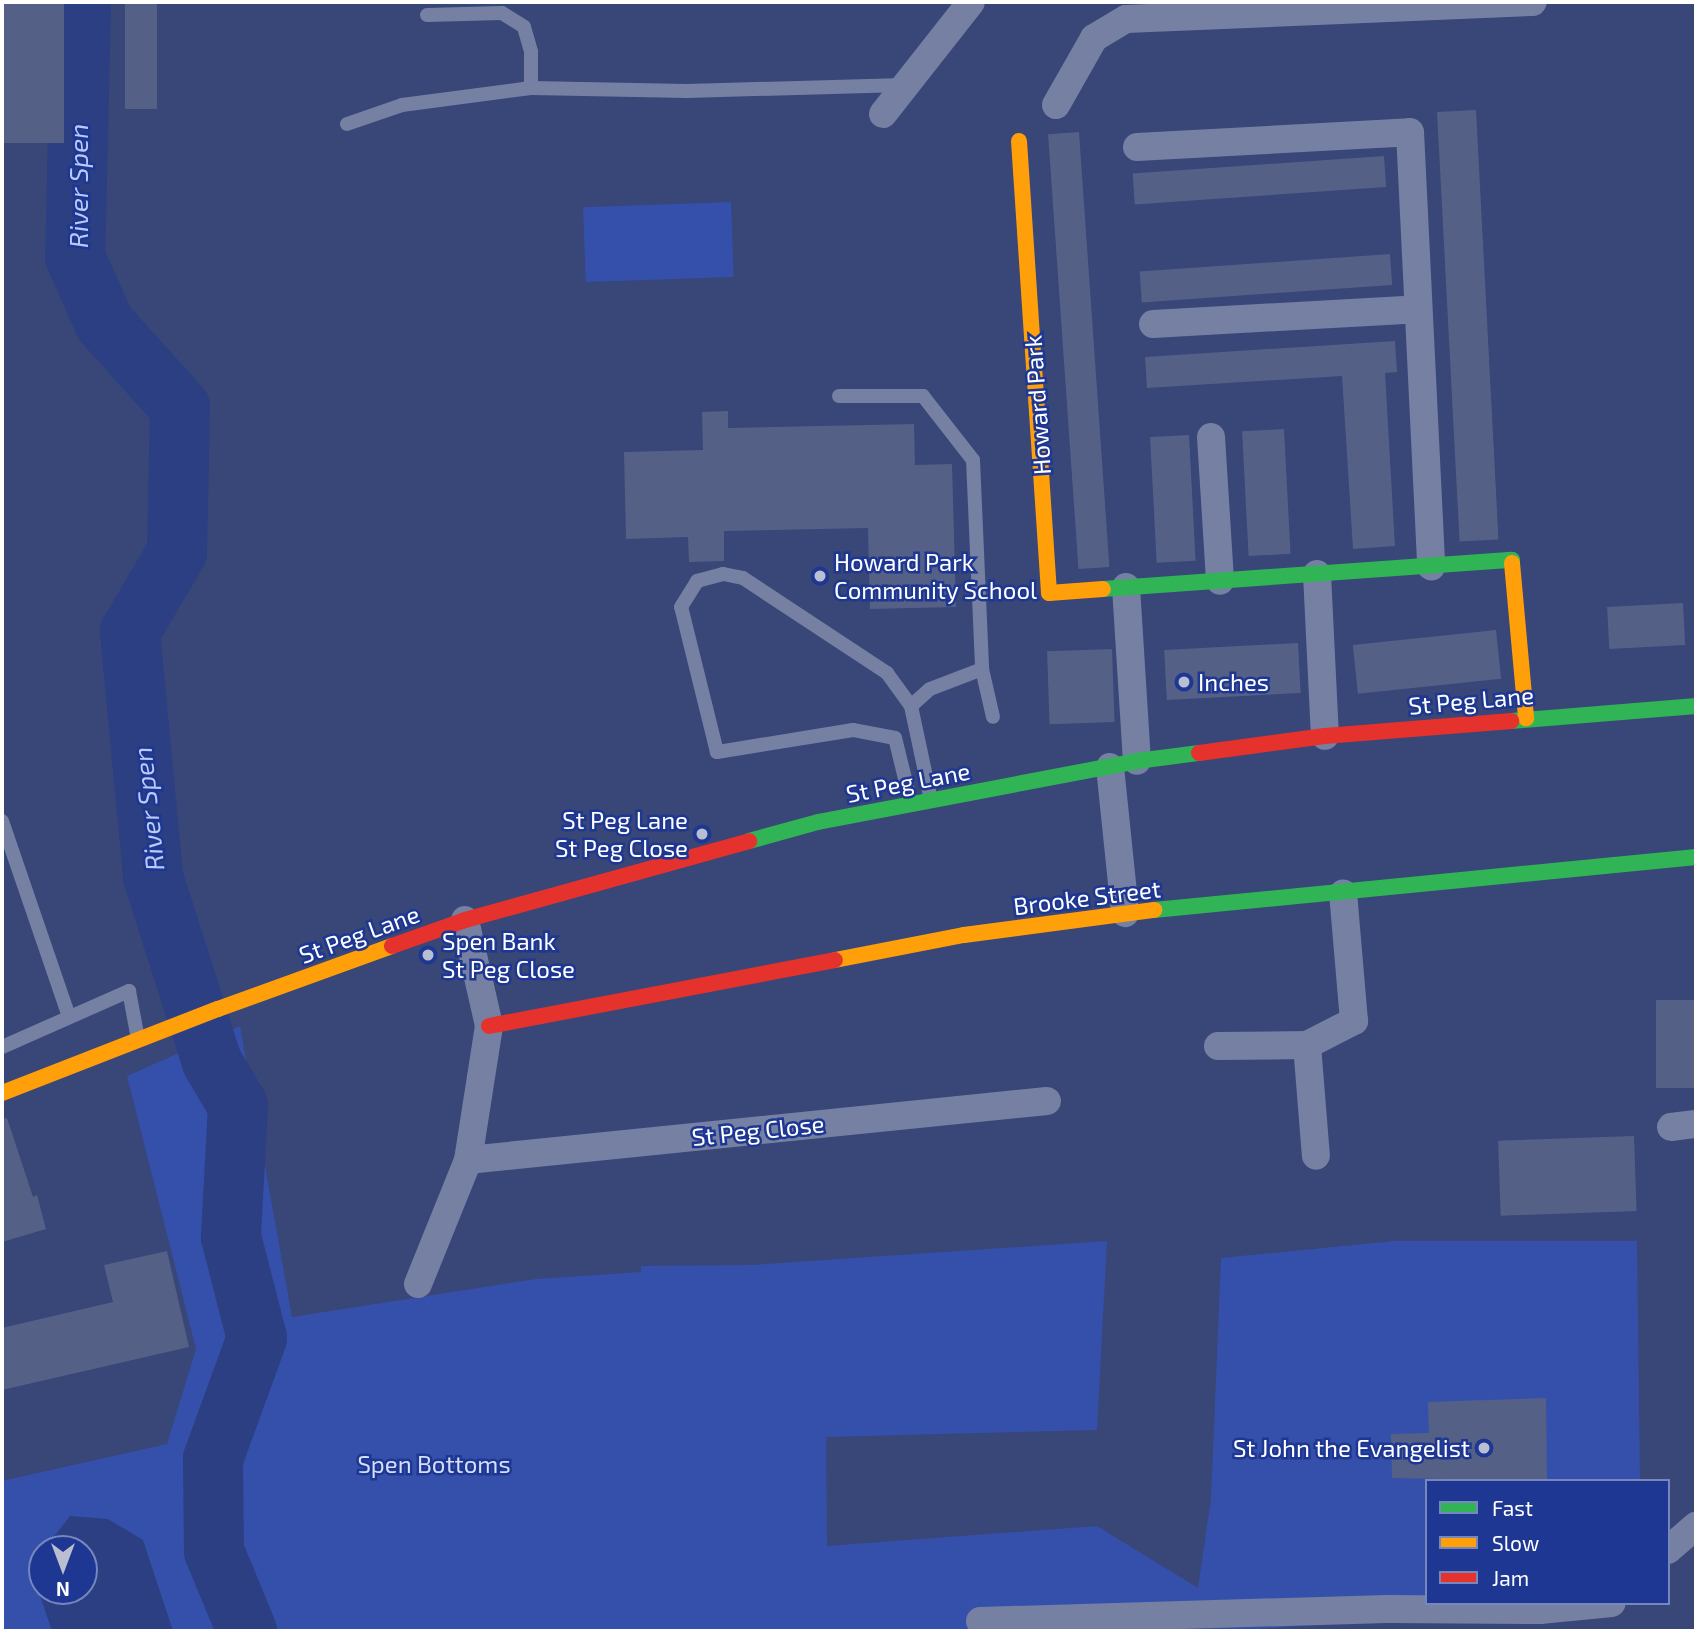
<!DOCTYPE html>
<style>
body{margin:0}
#map{position:relative;width:1698px;height:1633px;overflow:hidden;background:#384678;font-family:"Exo 2",sans-serif}
div>[style]{position:absolute}
[style*='--x']{left:calc(var(--x)*1px);top:calc(var(--y)*1px);width:calc(var(--w)*1px);rotate:calc(var(--a)*1deg)}
.green>*{inset:0;background:#3550aa;transform-origin:0 0}
.water>*{inset:0;background:#2c3f82}
.river>*{height:60px;margin:-30px;padding:0 30px;transform-origin:30px;border-radius:30px;background:#2c3f82}
.building>*{inset:0;background:#556087;transform-origin:0 0}
.lane>*{height:14px;margin:-7px;padding:0 7px;transform-origin:7px;border-radius:7px;background:#7580a3}
.street>*{height:28px;margin:-14px;padding:0 14px;transform-origin:14px;border-radius:14px;background:#7580a3}
.fast>*{height:16px;margin:-8px;padding:0 8px;transform-origin:8px;border-radius:8px;background:#30b455}
.slow>*{height:16px;margin:-8px;padding:0 8px;transform-origin:8px;border-radius:8px;background:#ff9f0a}
.jam>*{height:16px;margin:-8px;padding:0 8px;transform-origin:8px;border-radius:8px;background:#e5322d}
.dots>*{width:19px;height:19px;translate:-50% -50%;box-sizing:border-box;border:4px solid #1d3793;border-radius:50%}
span{translate:-50% -50%;white-space:nowrap;text-align:center;line-height:1.15;-webkit-text-stroke:5px #1d3793;paint-order:stroke}
.street-label{font-size:24px;color:#fff}
.poi-label{font-size:24px;color:#fff}
.left{translate:0 -50%;text-align:left}
.right{translate:-100% -50%;text-align:right}
.park-label{font-size:24px;color:#d5defa}
.water-label{font-size:26px;color:#bbc9f5;font-style:italic}
.frame{position:absolute;inset:0;border:4px solid #fff;pointer-events:none}
.legend{position:absolute;left:1425px;top:1479px;width:245px;height:126px;box-sizing:border-box;background:#1d3793;border:2px solid #7787be;margin:0;padding:9px 12px;list-style:none;font-size:21px;color:#fff}
.legend li{display:flex;align-items:center;gap:14px;height:35px}
.legend b{width:35px;border:2px solid #7787be}
.north{position:absolute;left:28px;top:1535px;width:70px;height:70px;box-sizing:border-box;background:#1d3793;border:2px solid #7787be;border-radius:50%;rotate:180deg;font-size:19px;font-weight:700;line-height:28px;text-align:center;color:#fff}
.north::after{content:'';display:block;margin:auto;width:24px;height:32px;background:#b9bed0;clip-path:polygon(50% 0,100% 100%,50% 72%,0 100%)}
</style>
<div id="map">
<div class="green">
<i style="left:731px;top:202px;width:75px;height:148px;rotate:88deg"></i>
<i style="clip-path:polygon(evenodd,240px 1026px,292px 1317px,536px 1279px,641px 1272px,641px 1266px,752px 1265px,1107px 1241px,1097px 1430px,826px 1437px,827px 1546px,1097px 1526px,1198px 1588px,1211px 1499px,1221px 1258px,1394px 1241px,1637px 1241px,1640px 1481px,1427px 1481px,1427px 1603px,1440px 1617px,1225px 1631px,2px 1631px,2px 1481px,167px 1444px,196px 1349px,127px 1076px,240px 1026px,42px 1549px,84px 1549px,84px 1591px,42px 1591px,42px 1549px)"></i>
</div>
<div class="water">
<i style="clip-path:polygon(70px 1516px,108px 1519px,143px 1540px,173px 1631px,52px 1631px,30px 1566px,42px 1551px,42px 1591px,84px 1591px,84px 1549px,44px 1549px)"></i>
</div>
<div class="river">
<i style="--x:81;--y:2;--w:255;--a:91.3"></i>
<i style="--x:75;--y:257;--w:73;--a:65.9"></i>
<i style="--x:105;--y:324;--w:112;--a:47.9"></i>
<i style="--x:180;--y:407;--w:145;--a:91.2"></i>
<i style="--x:177;--y:552;--w:93;--a:120.4"></i>
<i style="--x:130;--y:632;--w:246;--a:84.6"></i>
<i style="--x:153;--y:877;--w:194;--a:72.3"></i>
<i style="--x:212;--y:1062;--w:51;--a:59.4"></i>
<i style="--x:238;--y:1106;--w:131;--a:93.1"></i>
<i style="--x:231;--y:1237;--w:104;--a:75.6"></i>
<i style="--x:257;--y:1338;--w:129;--a:110"></i>
<i style="--x:213;--y:1459;--w:92;--a:89.4"></i>
<i style="--x:214;--y:1551;--w:87;--a:67.6"></i>
</div>
<div class="building">
<i style="left:2px;top:2px;width:62px;height:141px"></i>
<i style="left:125px;top:2px;width:32px;height:107px"></i>
<i style="left:1476px;top:110px;width:430px;height:39px;rotate:87deg"></i>
<i style="left:1079px;top:132px;width:436px;height:31px;rotate:86deg"></i>
<i style="left:1384px;top:156px;width:31px;height:252px;rotate:86deg"></i>
<i style="left:1390px;top:254px;width:31px;height:251px;rotate:86deg"></i>
<i style="clip-path:polygon(1395px 341px,1397px 372px,1385px 373px,1395px 546px,1353px 549px,1342px 376px,1147px 388px,1145px 357px)"></i>
<i style="clip-path:polygon(728px 411px,728px 428px,914px 424px,915px 465px,952px 464px,956px 607px,870px 609px,868px 528px,724px 531px,724px 561px,689px 562px,688px 537px,626px 539px,624px 452px,703px 450px,702px 412px)"></i>
<i style="left:1284px;top:429px;width:125px;height:42px;rotate:87deg"></i>
<i style="left:1189px;top:435px;width:126px;height:39px;rotate:87deg"></i>
<i style="left:1683px;top:603px;width:42px;height:76px;rotate:87deg"></i>
<i style="left:1496px;top:630px;width:49px;height:144px;rotate:84deg"></i>
<i style="left:1298px;top:643px;width:50px;height:134px;rotate:87deg"></i>
<i style="left:1112px;top:649px;width:73px;height:65px;rotate:88deg"></i>
<i style="left:1696px;top:1000px;width:88px;height:40px;rotate:90deg"></i>
<i style="clip-path:polygon(7px 1118px,33px 1197px,37px 1195px,46px 1229px,2px 1242px,2px 1119px)"></i>
<i style="left:1634px;top:1136px;width:75px;height:136px;rotate:88deg"></i>
<i style="clip-path:polygon(167px 1251px,189px 1347px,2px 1390px,2px 1328px,113px 1302px,104px 1265px)"></i>
<i style="clip-path:polygon(1546px 1398px,1547px 1481px,1392px 1478px,1391px 1434px,1429px 1433px,1428px 1402px)"></i>
</div>
<div class="lane">
<i style="--x:427;--y:15;--w:75;--a:-1.5"></i>
<i style="--x:502;--y:13;--w:26;--a:32"></i>
<i style="--x:524;--y:27;--w:26;--a:74"></i>
<i style="--x:531;--y:52;--w:36;--a:90"></i>
<i style="--x:347;--y:124;--w:58;--a:-19.1"></i>
<i style="--x:402;--y:105;--w:130;--a:-7.5"></i>
<i style="--x:531;--y:88;--w:156;--a:1.1"></i>
<i style="--x:687;--y:91;--w:217;--a:-1.6"></i>
<i style="--x:839;--y:396;--w:84;--a:0"></i>
<i style="--x:923;--y:396;--w:81;--a:52"></i>
<i style="--x:973;--y:460;--w:209;--a:87.5"></i>
<i style="--x:982;--y:669;--w:49;--a:77.1"></i>
<i style="--x:911;--y:706;--w:25;--a:-42"></i>
<i style="--x:930;--y:689;--w:56;--a:-21"></i>
<i style="--x:911;--y:803;--w:67;--a:-103.8"></i>
<i style="--x:895;--y:738;--w:43;--a:-169.2"></i>
<i style="--x:853;--y:730;--w:138;--a:170.8"></i>
<i style="--x:717;--y:752;--w:149;--a:-103.9"></i>
<i style="--x:681;--y:607;--w:31;--a:-58"></i>
<i style="--x:697;--y:581;--w:27;--a:-15"></i>
<i style="--x:723;--y:574;--w:20;--a:11"></i>
<i style="--x:743;--y:578;--w:173;--a:33.4"></i>
<i style="--x:887;--y:673;--w:41;--a:54"></i>
<i style="--x:911;--y:706;--w:96;--a:78"></i>
<i style="--x:2;--y:821;--w:207;--a:71.1"></i>
<i style="--x:2;--y:1047;--w:139;--a:-23.8"></i>
<i style="--x:129;--y:991;--w:49;--a:79.4"></i>
</div>
<div class="street">
<i style="--x:1056;--y:105;--w:77;--a:-60.4"></i>
<i style="--x:1094;--y:38;--w:37;--a:-31"></i>
<i style="--x:1126;--y:19;--w:407;--a:-2.4"></i>
<i style="--x:883;--y:114;--w:142;--a:-51.8"></i>
<i style="--x:1137;--y:147;--w:273;--a:-3.1"></i>
<i style="--x:1410;--y:132;--w:435;--a:87.2"></i>
<i style="--x:1153;--y:324;--w:265;--a:-3.2"></i>
<i style="--x:1211;--y:437;--w:144;--a:86.4"></i>
<i style="--x:1317;--y:574;--w:162;--a:87.2"></i>
<i style="--x:1126;--y:587;--w:174;--a:86.4"></i>
<i style="--x:1110;--y:767;--w:147;--a:84.1"></i>
<i style="--x:465;--y:920;--w:109;--a:77.2"></i>
<i style="--x:489;--y:1026;--w:136;--a:98.9"></i>
<i style="--x:468;--y:1160;--w:582;--a:-5.82"></i>
<i style="--x:1307;--y:1045;--w:111;--a:85.4"></i>
<i style="--x:1218;--y:1046;--w:89;--a:-0.6"></i>
<i style="--x:1307;--y:1045;--w:53;--a:-27.1"></i>
<i style="--x:1354;--y:1021;--w:128;--a:-94.9"></i>
<i style="--x:1671;--y:1127;--w:25;--a:-7"></i>
<i style="--x:418;--y:1284;--w:134;--a:-68"></i>
<i style="--x:1668;--y:1550;--w:37;--a:-41"></i>
<i style="--x:980;--y:1621;--w:407;--a:-1.7"></i>
<i style="--x:1387;--y:1609;--w:153;--a:0.4"></i>
<i style="--x:1540;--y:1610;--w:72;--a:-5.6"></i>
</div>
<div class="fast">
<i style="--x:1103;--y:589;--w:410;--a:-4.1"></i>
<i style="--x:1512;--y:560;--w:3;--a:90"></i>
<i style="--x:1511;--y:721;--w:186;--a:-4.6"></i>
<i style="--x:749;--y:841;--w:72;--a:-15.4"></i>
<i style="--x:818;--y:822;--w:325;--a:-10.8"></i>
<i style="--x:1137;--y:761;--w:63;--a:-7.4"></i>
<i style="--x:1154;--y:910;--w:545;--a:-5.58"></i>
</div>
<div class="slow">
<i style="--x:1019;--y:141;--w:453;--a:86.2"></i>
<i style="--x:1049;--y:593;--w:54;--a:-4.2"></i>
<i style="--x:1512;--y:563;--w:156;--a:84.8"></i>
<i style="--x:835;--y:960;--w:131;--a:-11"></i>
<i style="--x:964;--y:935;--w:192;--a:-7.5"></i>
<i style="--x:2;--y:1093;--w:232;--a:-21.3"></i>
<i style="--x:218;--y:1009;--w:185;--a:-19.9"></i>
</div>
<div class="jam">
<i style="--x:1199;--y:753;--w:127;--a:-7.7"></i>
<i style="--x:1325;--y:736;--w:187;--a:-4.6"></i>
<i style="--x:392;--y:946;--w:77;--a:-19.6"></i>
<i style="--x:465;--y:920;--w:295;--a:-15.5"></i>
<i style="--x:489;--y:1026;--w:352;--a:-10.8"></i>
</div>
<div class="dots">
<i style="left:820px;top:576px;background:#b9bed0"></i>
<i style="left:1184px;top:682px;background:#b9bed0"></i>
<i style="left:702px;top:834px;background:#b9bed0"></i>
<i style="left:428px;top:955px;background:#b9bed0"></i>
<i style="left:1484px;top:1448px;background:#b9bed0"></i>
</div>
<div class="street-label">
<span style="left:1037px;top:405px;rotate:-94deg">Howard Park</span>
<span style="left:1471px;top:700px;rotate:-5deg">St Peg Lane</span>
<span style="left:908px;top:782px;rotate:-11deg">St Peg Lane</span>
<span style="left:1087px;top:897px;rotate:-7deg">Brooke Street</span>
<span style="left:359px;top:934px;rotate:-20deg">St Peg Lane</span>
<span style="left:758px;top:1130px;rotate:-6deg">St Peg Close</span>
</div>
<div class="poi-label">
<span class="left" style="left:834px;top:576px">Howard Park<br>Community School</span>
<span class="left" style="left:1198px;top:682px">Inches</span>
<span class="right" style="left:688px;top:834px">St Peg Lane<br>St Peg Close</span>
<span class="left" style="left:442px;top:955px">Spen Bank<br>St Peg Close</span>
<span class="right" style="left:1470px;top:1448px">St John the Evangelist</span>
</div>
<div class="park-label">
<span style="left:434px;top:1464px">Spen Bottoms</span>
</div>
<div class="water-label">
<span style="left:78px;top:186px;rotate:-90deg">River Spen</span>
<span style="left:148px;top:809px;rotate:-96deg">River Spen</span>
</div>
<div class="frame"></div>
<ul class="legend">
<li><b style="height:9px;background:#30b455"></b>Fast</li>
<li><b style="height:9px;background:#ff9f0a"></b>Slow</li>
<li><b style="height:9px;background:#e5322d"></b>Jam</li>
</ul>
<div class="north">N</div>
</div>
